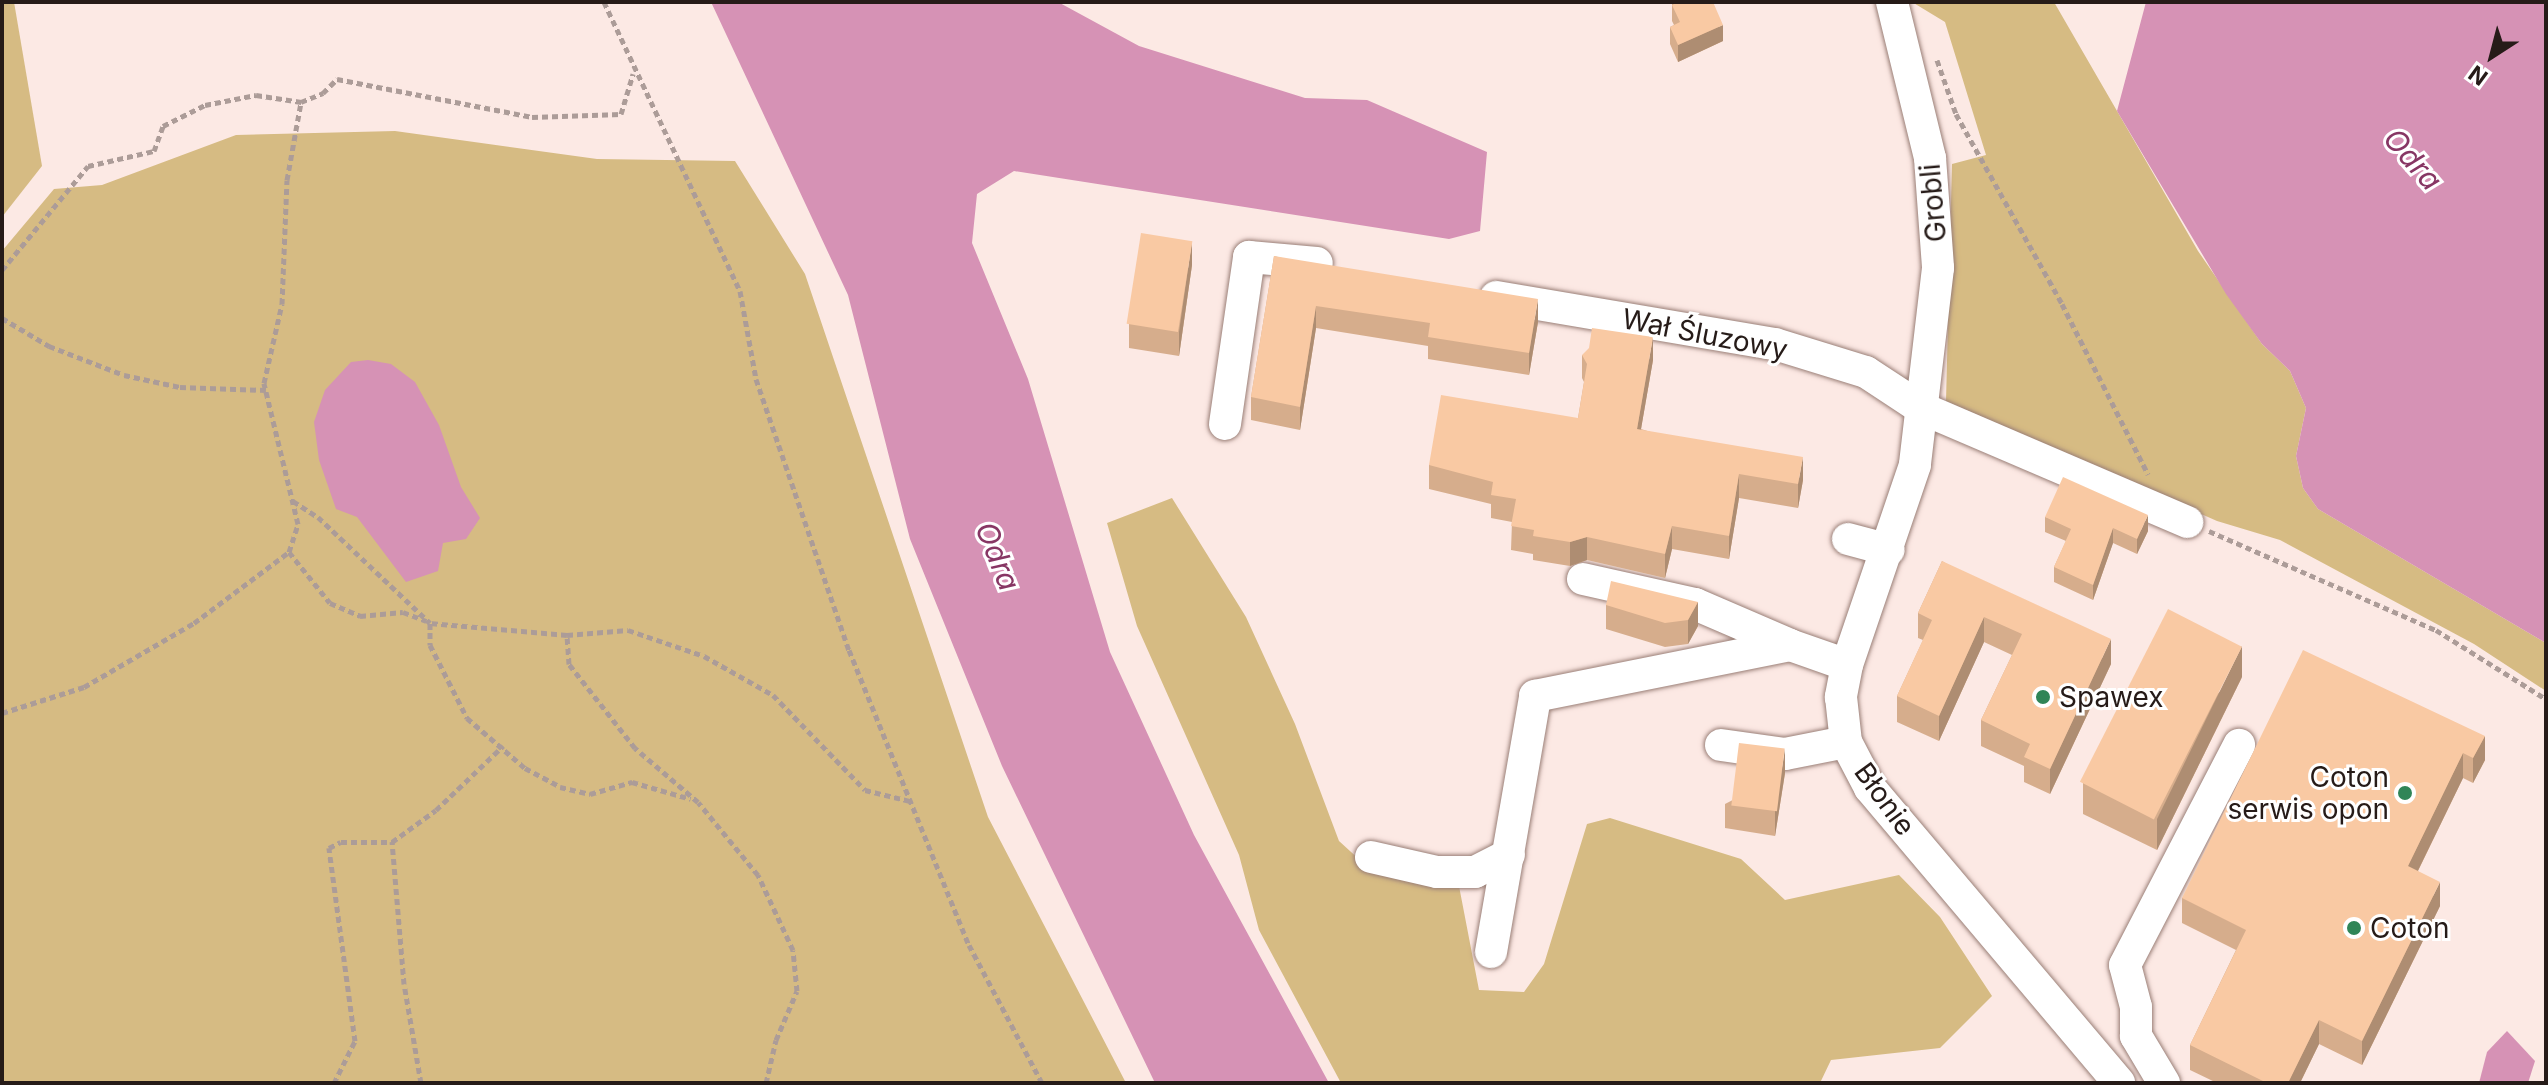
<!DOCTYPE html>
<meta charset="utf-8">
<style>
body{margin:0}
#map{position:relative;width:2548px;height:1085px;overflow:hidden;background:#fce9e4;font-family:Inter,sans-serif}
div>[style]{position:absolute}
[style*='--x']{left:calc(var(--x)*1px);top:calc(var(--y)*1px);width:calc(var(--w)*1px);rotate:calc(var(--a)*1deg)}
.green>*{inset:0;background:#d6bb83}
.water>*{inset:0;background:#d692b5}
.path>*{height:5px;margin-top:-2.5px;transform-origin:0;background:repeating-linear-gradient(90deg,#ac9c98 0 6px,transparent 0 10px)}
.roads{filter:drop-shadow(0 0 2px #9a7f77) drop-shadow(0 0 2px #9a7f77)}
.minor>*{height:32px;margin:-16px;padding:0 16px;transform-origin:16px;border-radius:16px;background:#fff}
.wall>*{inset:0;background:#d6ad8c}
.shaded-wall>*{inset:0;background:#ae8d72}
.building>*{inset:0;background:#f9c9a3;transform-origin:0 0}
.dots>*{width:22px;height:22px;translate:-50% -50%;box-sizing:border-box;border:4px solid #fff;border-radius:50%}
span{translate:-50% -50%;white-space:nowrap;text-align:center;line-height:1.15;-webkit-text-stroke:6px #fff;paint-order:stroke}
.street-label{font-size:28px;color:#261b18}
.poi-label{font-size:28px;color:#261b18}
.left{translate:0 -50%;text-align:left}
.right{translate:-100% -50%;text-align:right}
.water-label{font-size:30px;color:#873664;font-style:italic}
.frame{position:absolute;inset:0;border:4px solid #261b18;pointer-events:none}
.north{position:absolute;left:2452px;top:16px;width:80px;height:80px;-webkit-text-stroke:6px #fff;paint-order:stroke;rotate:216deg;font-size:22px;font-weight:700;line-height:32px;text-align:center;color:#261b18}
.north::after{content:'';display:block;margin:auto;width:28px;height:36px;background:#261b18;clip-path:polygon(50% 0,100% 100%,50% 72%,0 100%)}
</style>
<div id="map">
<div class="green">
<i style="clip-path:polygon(2px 2px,14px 2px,42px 166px,2px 217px)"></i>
<i style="clip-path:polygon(1912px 2px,2054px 2px,2198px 251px,2262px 344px,2290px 371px,2306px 408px,2296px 456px,2303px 488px,2318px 509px,2546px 643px,2546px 691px,2474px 644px,2280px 540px,2217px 521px,1946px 401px,1952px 164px,1986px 155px,1945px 22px)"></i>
<i style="clip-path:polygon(395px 131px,597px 159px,735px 161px,805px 274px,988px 817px,1126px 1083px,2px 1083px,2px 251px,54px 189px,102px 185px,236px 135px)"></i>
<i style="clip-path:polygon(1172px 498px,1246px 617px,1295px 724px,1339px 841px,1373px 872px,1459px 886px,1479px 990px,1524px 992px,1544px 964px,1587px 824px,1610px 818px,1741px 859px,1785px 900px,1899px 875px,1940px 917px,1992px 996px,1940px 1048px,1831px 1060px,1820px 1083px,1341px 1083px,1259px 930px,1239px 855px,1137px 626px,1107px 523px)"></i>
</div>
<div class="water">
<i style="clip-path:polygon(711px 2px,1058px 2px,1139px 46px,1305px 98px,1367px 100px,1487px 152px,1480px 231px,1449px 239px,1014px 171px,977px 194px,972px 243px,1028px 379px,1110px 652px,1194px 835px,1329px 1083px,1155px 1083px,1002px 766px,910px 539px,848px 295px)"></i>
<i style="clip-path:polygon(2146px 2px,2546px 2px,2546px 643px,2318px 509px,2303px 488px,2296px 456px,2306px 408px,2290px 371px,2262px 344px,2226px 294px,2117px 111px)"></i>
<i style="clip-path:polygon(368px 360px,391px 364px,415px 382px,439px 425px,461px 487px,480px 518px,466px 539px,443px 543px,438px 571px,406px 582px,357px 517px,336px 509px,319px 460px,314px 422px,325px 390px,351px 362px)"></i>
<i style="clip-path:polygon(2507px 1031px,2535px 1061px,2528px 1083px,2479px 1083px,2487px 1052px)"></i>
</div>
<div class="path">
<i style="--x:604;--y:2;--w:319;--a:64.8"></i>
<i style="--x:740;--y:291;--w:89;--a:79.7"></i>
<i style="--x:756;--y:379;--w:287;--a:71.1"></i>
<i style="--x:849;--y:650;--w:318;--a:67.9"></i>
<i style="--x:969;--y:945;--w:156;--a:62.1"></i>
<i style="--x:1937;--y:60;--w:57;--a:70.6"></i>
<i style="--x:1956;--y:114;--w:218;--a:60.8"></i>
<i style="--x:2062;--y:304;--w:191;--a:63.2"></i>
<i style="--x:2;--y:270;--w:135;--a:-50.4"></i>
<i style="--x:88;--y:166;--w:68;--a:-12.8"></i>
<i style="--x:154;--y:151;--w:27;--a:-70"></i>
<i style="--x:163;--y:126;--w:47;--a:-26.6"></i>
<i style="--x:205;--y:105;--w:52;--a:-11.1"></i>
<i style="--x:256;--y:95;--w:46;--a:8.8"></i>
<i style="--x:301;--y:102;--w:24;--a:-22"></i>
<i style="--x:323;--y:93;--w:20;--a:-45"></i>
<i style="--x:337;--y:79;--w:199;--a:11"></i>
<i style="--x:532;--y:117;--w:89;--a:-1.9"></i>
<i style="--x:621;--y:114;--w:42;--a:-73.3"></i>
<i style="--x:2;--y:318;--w:55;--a:30.8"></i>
<i style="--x:49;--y:346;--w:80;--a:21.1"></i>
<i style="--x:124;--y:375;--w:57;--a:12.1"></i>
<i style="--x:180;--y:387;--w:86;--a:2"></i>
<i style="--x:293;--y:501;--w:30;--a:33"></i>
<i style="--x:318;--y:517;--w:154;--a:43.4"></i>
<i style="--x:2209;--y:531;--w:248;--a:23.6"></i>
<i style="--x:2436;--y:630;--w:130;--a:32.1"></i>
<i style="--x:289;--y:552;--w:65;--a:51.2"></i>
<i style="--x:330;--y:603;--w:33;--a:23"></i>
<i style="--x:360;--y:616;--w:43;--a:-5.3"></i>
<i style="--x:403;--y:612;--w:25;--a:21"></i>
<i style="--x:567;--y:635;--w:138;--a:-175"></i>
<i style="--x:430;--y:623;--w:22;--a:90"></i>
<i style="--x:430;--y:645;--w:82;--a:63.1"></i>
<i style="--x:467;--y:718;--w:77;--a:40.8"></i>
<i style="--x:525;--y:768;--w:40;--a:28"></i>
<i style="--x:560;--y:787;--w:31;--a:13"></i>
<i style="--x:590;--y:794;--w:44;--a:-15.9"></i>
<i style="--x:632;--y:782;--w:61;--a:16.1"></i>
<i style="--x:2;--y:713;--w:86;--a:-17.6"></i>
<i style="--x:84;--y:687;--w:127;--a:-30.2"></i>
<i style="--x:194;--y:623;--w:119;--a:-36.8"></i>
<i style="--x:289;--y:552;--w:29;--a:-72"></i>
<i style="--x:298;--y:524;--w:145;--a:-103.6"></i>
<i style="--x:264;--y:383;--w:81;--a:-77.2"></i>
<i style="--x:282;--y:304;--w:124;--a:-87.7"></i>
<i style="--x:287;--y:180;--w:79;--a:-79.8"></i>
<i style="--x:334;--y:1083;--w:47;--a:-63.4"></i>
<i style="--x:355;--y:1041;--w:195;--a:-97.7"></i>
<i style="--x:329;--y:848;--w:13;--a:-27"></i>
<i style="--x:341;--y:842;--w:51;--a:0"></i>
<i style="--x:421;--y:1083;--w:100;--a:-99.7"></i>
<i style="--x:404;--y:984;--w:143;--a:-94.8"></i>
<i style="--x:392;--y:842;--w:54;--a:-36"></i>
<i style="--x:436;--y:810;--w:93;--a:-43.7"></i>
<i style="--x:766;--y:1083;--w:44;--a:-76.9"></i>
<i style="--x:776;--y:1040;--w:53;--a:-66.8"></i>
<i style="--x:797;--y:991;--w:41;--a:-95.6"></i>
<i style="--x:793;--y:950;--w:83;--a:-115"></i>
<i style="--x:758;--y:875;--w:94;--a:-129.4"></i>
<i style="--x:698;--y:802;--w:83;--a:-139.4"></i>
<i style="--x:635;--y:748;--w:107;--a:-128.2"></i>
<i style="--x:569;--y:664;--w:29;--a:-94"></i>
<i style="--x:567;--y:635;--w:61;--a:-4.7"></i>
<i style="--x:628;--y:630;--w:80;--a:18.9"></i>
<i style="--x:704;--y:656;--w:79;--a:29.5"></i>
<i style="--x:773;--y:695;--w:132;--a:45.9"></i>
<i style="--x:865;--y:790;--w:50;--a:13.8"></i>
</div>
<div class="roads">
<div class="minor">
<i style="--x:1892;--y:2;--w:161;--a:76.3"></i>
<i style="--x:1930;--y:158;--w:110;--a:85.8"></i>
<i style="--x:1938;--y:268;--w:198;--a:96.7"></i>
<i style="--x:1915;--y:465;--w:211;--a:108.8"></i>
<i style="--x:1847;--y:665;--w:33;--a:101"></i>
<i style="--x:1841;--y:697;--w:45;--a:83.7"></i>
<i style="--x:1846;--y:742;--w:52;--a:62.4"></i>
<i style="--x:1870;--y:788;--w:386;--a:49.8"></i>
<i style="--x:1496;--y:297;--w:283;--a:9.6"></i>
<i style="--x:1775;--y:344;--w:95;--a:17.1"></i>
<i style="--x:1866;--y:372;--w:64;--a:33.4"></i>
<i style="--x:1919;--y:407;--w:292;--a:23.2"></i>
<i style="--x:1225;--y:424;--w:169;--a:-81.8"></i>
<i style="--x:1249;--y:257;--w:68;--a:5"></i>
<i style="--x:1848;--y:539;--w:42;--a:15"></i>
<i style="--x:1583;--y:579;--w:115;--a:12.6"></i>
<i style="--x:1695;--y:604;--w:103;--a:23.3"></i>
<i style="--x:1721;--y:745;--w:65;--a:8"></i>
<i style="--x:1785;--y:754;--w:62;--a:-11.1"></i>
<i style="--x:1371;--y:857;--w:68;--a:12.8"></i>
<i style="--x:1437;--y:872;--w:38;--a:0"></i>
<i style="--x:1475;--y:872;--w:38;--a:-27"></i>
<i style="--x:1491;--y:952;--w:260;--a:-80.2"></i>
<i style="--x:1535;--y:696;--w:260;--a:-11.3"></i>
<i style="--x:1790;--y:645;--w:60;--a:19.3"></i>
<i style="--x:2164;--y:1083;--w:55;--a:-120.8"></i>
<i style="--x:2136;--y:1036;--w:29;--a:-90"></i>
<i style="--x:2136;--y:1007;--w:43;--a:-104.7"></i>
<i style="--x:2125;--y:965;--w:248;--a:-62.6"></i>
</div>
</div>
<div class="wall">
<i style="clip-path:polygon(1671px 2px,1713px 2px,1723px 41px,1678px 62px,1670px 44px,1670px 27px,1674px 25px,1672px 21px,1672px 4px)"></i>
<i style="clip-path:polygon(1274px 256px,1538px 322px,1529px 375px,1428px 359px,1428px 346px,1316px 328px,1300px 430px,1251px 420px,1251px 397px)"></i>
<i style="clip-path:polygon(1192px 265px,1179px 356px,1129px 348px,1129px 324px)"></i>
<i style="clip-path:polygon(1582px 355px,1653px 360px,1641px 429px,1803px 480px,1798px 508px,1739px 498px,1729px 559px,1672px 549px,1665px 578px,1587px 560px,1570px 566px,1533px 560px,1533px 554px,1511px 550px,1512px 522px,1491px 518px,1491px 504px,1429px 489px,1429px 465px,1578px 418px,1584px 382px,1582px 378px)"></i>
<i style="clip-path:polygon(2045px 517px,2148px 531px,2137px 554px,2113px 543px,2093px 600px,2054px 582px,2054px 567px,2066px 541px,2045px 532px)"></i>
<i style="clip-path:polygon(1942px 561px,2111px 664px,2050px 794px,2024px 782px,2024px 766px,1981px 746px,1981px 720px,2012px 655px,1984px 642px,1939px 741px,1897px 722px,1897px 696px,1923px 640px,1918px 638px,1918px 613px)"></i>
<i style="clip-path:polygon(1698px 602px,1698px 626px,1688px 644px,1665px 647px,1606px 629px,1606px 605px)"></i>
<i style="clip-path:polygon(2242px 677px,2157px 850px,2083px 814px,2083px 783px)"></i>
<i style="clip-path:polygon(2485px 736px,2485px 760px,2473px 783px,2463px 778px,2418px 871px,2440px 906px,2362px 1065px,2319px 1044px,2300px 1083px,2217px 1083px,2190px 1070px,2190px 1045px,2236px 950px,2182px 923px,2182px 898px)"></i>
<i style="clip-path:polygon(1785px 773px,1775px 836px,1725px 828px,1725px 804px)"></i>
</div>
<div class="shaded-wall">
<i style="clip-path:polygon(1723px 25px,1723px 41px,1678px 62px,1678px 45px)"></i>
<i style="clip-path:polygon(1192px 241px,1192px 265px,1179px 356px,1179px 332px)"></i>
<i style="clip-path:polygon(1538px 299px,1538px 322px,1529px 375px,1529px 353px)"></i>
<i style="clip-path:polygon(1316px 306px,1316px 328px,1300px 430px,1300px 407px)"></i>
<i style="clip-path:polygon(1653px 337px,1653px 360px,1637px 452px,1637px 429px)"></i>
<i style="clip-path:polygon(1803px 457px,1803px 480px,1798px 508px,1798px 484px)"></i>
<i style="clip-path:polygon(1739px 474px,1739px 498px,1729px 559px,1729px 536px)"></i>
<i style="clip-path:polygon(2148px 515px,2148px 531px,2137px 554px,2137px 539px)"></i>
<i style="clip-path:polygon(1672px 526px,1672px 549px,1665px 578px,1665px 554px)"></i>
<i style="clip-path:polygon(2113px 528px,2113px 543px,2093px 600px,2093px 585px)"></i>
<i style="clip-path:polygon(1587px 537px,1587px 560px,1570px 566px,1570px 542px)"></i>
<i style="clip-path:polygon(1698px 602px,1698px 626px,1688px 644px,1688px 620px)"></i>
<i style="clip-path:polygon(1984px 617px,1984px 642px,1939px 741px,1939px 716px)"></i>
<i style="clip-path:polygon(2111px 639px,2111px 664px,2050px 794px,2050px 769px)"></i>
<i style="clip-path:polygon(2242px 646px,2242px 677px,2157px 850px,2157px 819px)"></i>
<i style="clip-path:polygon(2485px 736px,2485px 760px,2473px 783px,2473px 758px)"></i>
<i style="clip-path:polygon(1785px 749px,1785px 773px,1775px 836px,1775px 812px)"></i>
<i style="clip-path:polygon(2463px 753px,2463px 778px,2408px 891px,2408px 866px)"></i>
<i style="clip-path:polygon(2440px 882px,2440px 906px,2362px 1065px,2362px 1041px)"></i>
<i style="clip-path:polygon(2319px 1020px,2319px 1044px,2300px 1083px,2288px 1083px)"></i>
</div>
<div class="building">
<i style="clip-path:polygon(1678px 2px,1713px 2px,1723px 25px,1678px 45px,1670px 27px,1680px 22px,1672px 5px)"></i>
<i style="left:1141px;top:233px;width:52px;height:92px;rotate:9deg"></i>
<i style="clip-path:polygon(1274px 256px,1538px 299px,1529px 353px,1428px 337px,1430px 323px,1316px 306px,1300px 407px,1251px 397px)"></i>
<i style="clip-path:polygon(1592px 328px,1653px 337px,1637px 429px,1803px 457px,1798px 484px,1739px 474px,1729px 536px,1672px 526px,1665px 554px,1587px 537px,1570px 542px,1533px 536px,1534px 530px,1511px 526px,1516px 499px,1491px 495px,1493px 482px,1429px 465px,1441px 395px,1578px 418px,1587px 364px,1582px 355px,1589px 348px)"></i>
<i style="clip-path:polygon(2063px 477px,2148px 515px,2137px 539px,2113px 528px,2093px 585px,2054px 567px,2071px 529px,2045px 517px)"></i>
<i style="clip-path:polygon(1942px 561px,2111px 639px,2050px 769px,2024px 757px,2030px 744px,1981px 720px,2022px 634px,1984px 617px,1939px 716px,1897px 696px,1932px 620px,1918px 613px)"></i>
<i style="clip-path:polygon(1611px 581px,1698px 602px,1688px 620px,1665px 623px,1606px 605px)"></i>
<i style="left:2168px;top:609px;width:83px;height:194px;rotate:27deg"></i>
<i style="clip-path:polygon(2303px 650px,2485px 736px,2473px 758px,2463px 753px,2408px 866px,2440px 882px,2362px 1041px,2319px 1020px,2288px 1083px,2267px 1083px,2190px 1045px,2246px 930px,2182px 898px)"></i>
<i style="left:1739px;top:743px;width:46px;height:63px;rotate:7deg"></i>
</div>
<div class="dots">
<i style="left:2043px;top:697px;background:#308557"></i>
<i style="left:2405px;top:793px;background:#308557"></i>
<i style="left:2354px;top:928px;background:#308557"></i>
</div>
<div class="street-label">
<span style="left:1933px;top:203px;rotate:-95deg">Grobli</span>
<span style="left:1705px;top:334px;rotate:11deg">Wał Śluzowy</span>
<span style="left:1885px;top:799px;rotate:54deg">Błonie</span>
</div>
<div class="poi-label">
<span class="left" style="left:2059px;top:697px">Spawex</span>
<span class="right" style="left:2389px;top:793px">Coton<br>serwis opon</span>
<span class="left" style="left:2370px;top:928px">Coton</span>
</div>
<div class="water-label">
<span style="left:2413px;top:159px;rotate:49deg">Odra</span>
<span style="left:998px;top:556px;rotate:68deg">Odra</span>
</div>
<div class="frame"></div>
<div class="north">N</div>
</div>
